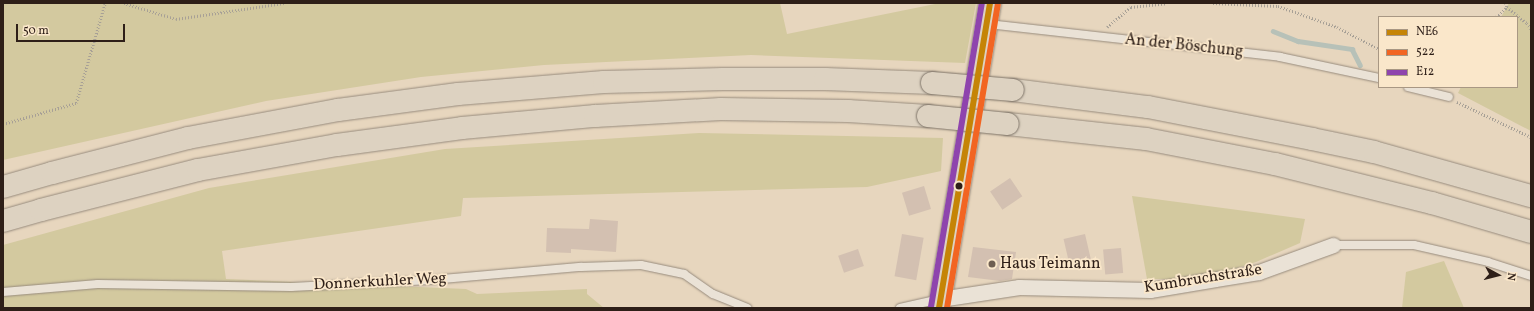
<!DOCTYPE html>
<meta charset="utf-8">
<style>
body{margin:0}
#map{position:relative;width:1534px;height:311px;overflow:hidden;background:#e7d6be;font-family:Vollkorn,serif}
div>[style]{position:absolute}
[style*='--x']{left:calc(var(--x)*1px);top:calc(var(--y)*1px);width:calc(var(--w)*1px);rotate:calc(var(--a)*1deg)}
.green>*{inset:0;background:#d3c99f}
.stream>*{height:4.5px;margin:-2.25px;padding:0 2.25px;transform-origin:2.25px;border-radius:2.25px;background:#b7c1b8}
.building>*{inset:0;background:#d3c0b1;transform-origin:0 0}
.path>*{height:2.5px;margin-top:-1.25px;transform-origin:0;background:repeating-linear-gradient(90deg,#a7a096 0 1px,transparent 0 3px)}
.roads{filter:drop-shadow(0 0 1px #978b7d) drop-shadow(0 0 1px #978b7d)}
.service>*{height:8px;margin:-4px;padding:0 4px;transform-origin:4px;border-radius:4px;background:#eae2d6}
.minor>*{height:15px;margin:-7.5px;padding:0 7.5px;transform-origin:7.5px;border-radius:7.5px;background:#eae2d6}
.primary>*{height:22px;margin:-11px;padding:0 11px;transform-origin:11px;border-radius:11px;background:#ddd2c1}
.motorway>*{height:22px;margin:-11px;padding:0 11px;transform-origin:11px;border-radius:11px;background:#ddd2c1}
.bridges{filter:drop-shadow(0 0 1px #7d7367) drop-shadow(0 0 1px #7d7367)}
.motorway-bridge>*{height:22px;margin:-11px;padding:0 11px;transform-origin:11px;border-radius:11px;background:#ddd2c1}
.bus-1>*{height:6px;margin:-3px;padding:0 3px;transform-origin:3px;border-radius:3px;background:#c58406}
.bus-2>*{height:6px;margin:-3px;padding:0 3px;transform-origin:3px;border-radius:3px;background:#f26522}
.bus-3>*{height:6px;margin:-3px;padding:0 3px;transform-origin:3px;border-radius:3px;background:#8e44ad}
.dots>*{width:11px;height:11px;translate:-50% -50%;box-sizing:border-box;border:2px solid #fae7ca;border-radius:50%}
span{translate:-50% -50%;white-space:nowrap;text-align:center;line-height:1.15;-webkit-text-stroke:3.5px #fae7ca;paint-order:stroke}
.street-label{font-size:16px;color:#2e1f18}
.poi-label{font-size:16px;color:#2e1f18}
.left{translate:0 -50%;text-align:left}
.frame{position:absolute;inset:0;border:4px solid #2e1f18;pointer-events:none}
.legend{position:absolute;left:1378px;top:16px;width:140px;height:72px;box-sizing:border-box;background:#fae7ca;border:1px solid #a89783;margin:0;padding:5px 7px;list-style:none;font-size:12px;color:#2e1f18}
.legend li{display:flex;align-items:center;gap:8px;height:20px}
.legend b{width:20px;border:1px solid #a89783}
.north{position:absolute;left:1478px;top:255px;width:40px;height:40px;-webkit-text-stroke:3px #fae7ca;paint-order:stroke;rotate:97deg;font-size:11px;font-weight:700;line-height:16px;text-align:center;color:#2e1f18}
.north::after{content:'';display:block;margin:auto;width:14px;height:18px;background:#2e1f18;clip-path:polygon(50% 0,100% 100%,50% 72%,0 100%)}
.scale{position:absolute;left:16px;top:24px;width:109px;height:18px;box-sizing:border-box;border:2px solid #2e1f18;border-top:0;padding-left:5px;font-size:12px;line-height:14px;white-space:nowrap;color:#2e1f18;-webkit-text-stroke:3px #fae7ca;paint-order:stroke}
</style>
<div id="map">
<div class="green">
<i style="clip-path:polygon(3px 3px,780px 3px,787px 34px,940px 3px,976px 3px,965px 63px,751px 55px,544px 65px,421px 77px,266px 101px,3px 160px)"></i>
<i style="clip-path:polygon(1509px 3px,1531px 3px,1531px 131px,1458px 93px,1461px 87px,1517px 87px,1517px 17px,1501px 17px)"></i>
<i style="clip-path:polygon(699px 133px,943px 138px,941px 171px,867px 187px,463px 198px,461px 216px,222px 251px,226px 279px,466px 289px,477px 294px,587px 289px,587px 294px,604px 308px,3px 308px,3px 245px,209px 188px,445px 149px)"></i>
<i style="clip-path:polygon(1132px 196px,1305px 219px,1300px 243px,1256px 262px,1214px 275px,1175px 279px,1147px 279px)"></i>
<i style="clip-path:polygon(1444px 261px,1464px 308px,1402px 308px,1406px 272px)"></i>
</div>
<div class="stream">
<i style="--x:1273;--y:31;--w:27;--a:22"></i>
<i style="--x:1298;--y:41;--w:55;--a:8.4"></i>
<i style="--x:1352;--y:49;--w:18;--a:63"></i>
</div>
<div class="building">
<i style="left:1010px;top:178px;width:22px;height:24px;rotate:56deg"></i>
<i style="left:924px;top:186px;width:24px;height:23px;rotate:73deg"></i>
<i style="clip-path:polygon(590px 219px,618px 221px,616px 252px,571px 249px,571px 253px,546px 252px,547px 228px,589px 229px)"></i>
<i style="left:902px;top:234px;width:22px;height:43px;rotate:10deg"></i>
<i style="left:1085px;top:234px;width:27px;height:22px;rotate:77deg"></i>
<i style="clip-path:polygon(973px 247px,1016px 252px,1012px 279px,1000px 281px,968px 277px)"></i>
<i style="left:1121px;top:248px;width:25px;height:18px;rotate:85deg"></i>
<i style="left:858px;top:249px;width:18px;height:21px;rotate:71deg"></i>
</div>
<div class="path">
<i style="--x:124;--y:3;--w:54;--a:17.1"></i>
<i style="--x:176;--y:19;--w:109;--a:-8.4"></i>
<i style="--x:1213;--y:3;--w:65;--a:2.6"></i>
<i style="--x:1278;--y:6;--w:63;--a:19.6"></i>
<i style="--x:1337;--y:27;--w:47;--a:27.6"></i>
<i style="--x:1506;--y:3;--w:4;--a:76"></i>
<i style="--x:1507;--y:7;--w:26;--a:39"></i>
<i style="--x:1527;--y:23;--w:7;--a:56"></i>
<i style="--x:1496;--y:17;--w:15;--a:-42"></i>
<i style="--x:1107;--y:27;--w:31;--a:-40"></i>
<i style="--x:1131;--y:7;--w:36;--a:-6"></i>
<i style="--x:1457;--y:102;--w:82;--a:25.3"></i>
<i style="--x:3;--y:124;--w:76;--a:-16"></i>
<i style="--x:76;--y:103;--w:104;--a:-73.8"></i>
</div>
<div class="roads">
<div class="service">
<i style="--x:988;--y:24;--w:294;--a:6.4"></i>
<i style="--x:1280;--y:57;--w:101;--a:12"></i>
<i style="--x:1408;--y:87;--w:42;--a:13.7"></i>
<i style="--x:1333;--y:245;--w:81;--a:0"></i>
<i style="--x:1414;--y:245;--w:76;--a:12.9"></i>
<i style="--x:1488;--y:262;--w:45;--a:18"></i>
<i style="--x:3;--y:292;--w:95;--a:-4.8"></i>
<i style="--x:98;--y:284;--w:193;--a:0.9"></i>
<i style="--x:291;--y:287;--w:140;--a:-2.9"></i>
<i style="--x:431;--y:280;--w:151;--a:-5"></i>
<i style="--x:581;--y:267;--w:60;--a:-1.9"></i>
<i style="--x:641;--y:265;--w:44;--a:11.8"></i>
<i style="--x:684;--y:274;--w:35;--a:35"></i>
<i style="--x:713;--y:294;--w:37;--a:22"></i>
<i style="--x:900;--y:308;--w:41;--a:-12.7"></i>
</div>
<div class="minor">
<i style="--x:940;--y:299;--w:80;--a:-8.6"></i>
<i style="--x:1019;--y:287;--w:131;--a:1.3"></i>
<i style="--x:1150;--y:290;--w:110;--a:-9.4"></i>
<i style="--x:1259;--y:272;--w:79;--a:-20"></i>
</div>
<div class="primary">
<i style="--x:939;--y:308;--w:309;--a:-80.5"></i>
</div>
<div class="motorway">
<i style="--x:1013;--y:90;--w:136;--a:7.2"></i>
<i style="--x:1148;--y:107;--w:167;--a:11"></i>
<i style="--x:1312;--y:139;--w:63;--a:11.8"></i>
<i style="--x:1374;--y:152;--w:163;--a:15.7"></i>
<i style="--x:1008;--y:124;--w:139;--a:6.2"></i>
<i style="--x:1146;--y:139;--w:131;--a:11"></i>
<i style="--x:1275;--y:164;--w:162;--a:14"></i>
<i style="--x:1432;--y:203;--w:103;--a:16.3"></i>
<i style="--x:3;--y:187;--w:51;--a:-15.9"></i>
<i style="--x:52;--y:173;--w:140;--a:-14.4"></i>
<i style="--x:188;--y:138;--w:153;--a:-10.6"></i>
<i style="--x:338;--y:110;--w:121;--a:-7.6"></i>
<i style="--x:458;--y:94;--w:146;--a:-4.7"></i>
<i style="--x:604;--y:82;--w:119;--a:-1.4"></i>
<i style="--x:723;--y:79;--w:102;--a:0"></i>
<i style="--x:825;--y:79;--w:107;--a:2.1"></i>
<i style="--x:3;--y:221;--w:40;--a:-16"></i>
<i style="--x:41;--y:210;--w:162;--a:-14.3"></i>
<i style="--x:198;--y:170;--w:141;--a:-10.2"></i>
<i style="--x:337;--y:145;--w:126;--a:-7.7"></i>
<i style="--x:462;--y:128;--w:134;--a:-5.2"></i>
<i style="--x:595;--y:116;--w:126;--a:-3.2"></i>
<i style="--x:721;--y:109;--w:127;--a:0.9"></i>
<i style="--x:848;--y:111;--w:80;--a:3.6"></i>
</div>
</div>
<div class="bridges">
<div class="motorway-bridge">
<i style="--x:932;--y:83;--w:81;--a:4.9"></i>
<i style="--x:928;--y:116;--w:80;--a:5.7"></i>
</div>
</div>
<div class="bus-1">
<i style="--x:939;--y:308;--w:309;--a:-80.5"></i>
</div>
<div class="bus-2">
<i style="--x:947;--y:308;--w:308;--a:-80.5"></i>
</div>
<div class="bus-3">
<i style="--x:931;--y:307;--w:308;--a:-80.5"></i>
</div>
<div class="dots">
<i style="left:959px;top:186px;background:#2e1f18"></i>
<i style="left:992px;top:264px;background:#6f5f52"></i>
</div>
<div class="street-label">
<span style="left:1184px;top:46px;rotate:6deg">An der Böschung</span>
<span style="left:1203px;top:279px;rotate:-9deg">Kumbruchstraße</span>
<span style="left:380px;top:282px;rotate:-3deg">Donnerkuhler Weg</span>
</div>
<div class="poi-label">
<span class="left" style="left:1000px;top:264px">Haus Teimann</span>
</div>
<div class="frame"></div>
<ul class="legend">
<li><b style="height:5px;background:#c58406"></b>NE6</li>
<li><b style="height:5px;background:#f26522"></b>522</li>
<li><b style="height:5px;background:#8e44ad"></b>E12</li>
</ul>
<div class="north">N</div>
<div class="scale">50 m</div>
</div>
